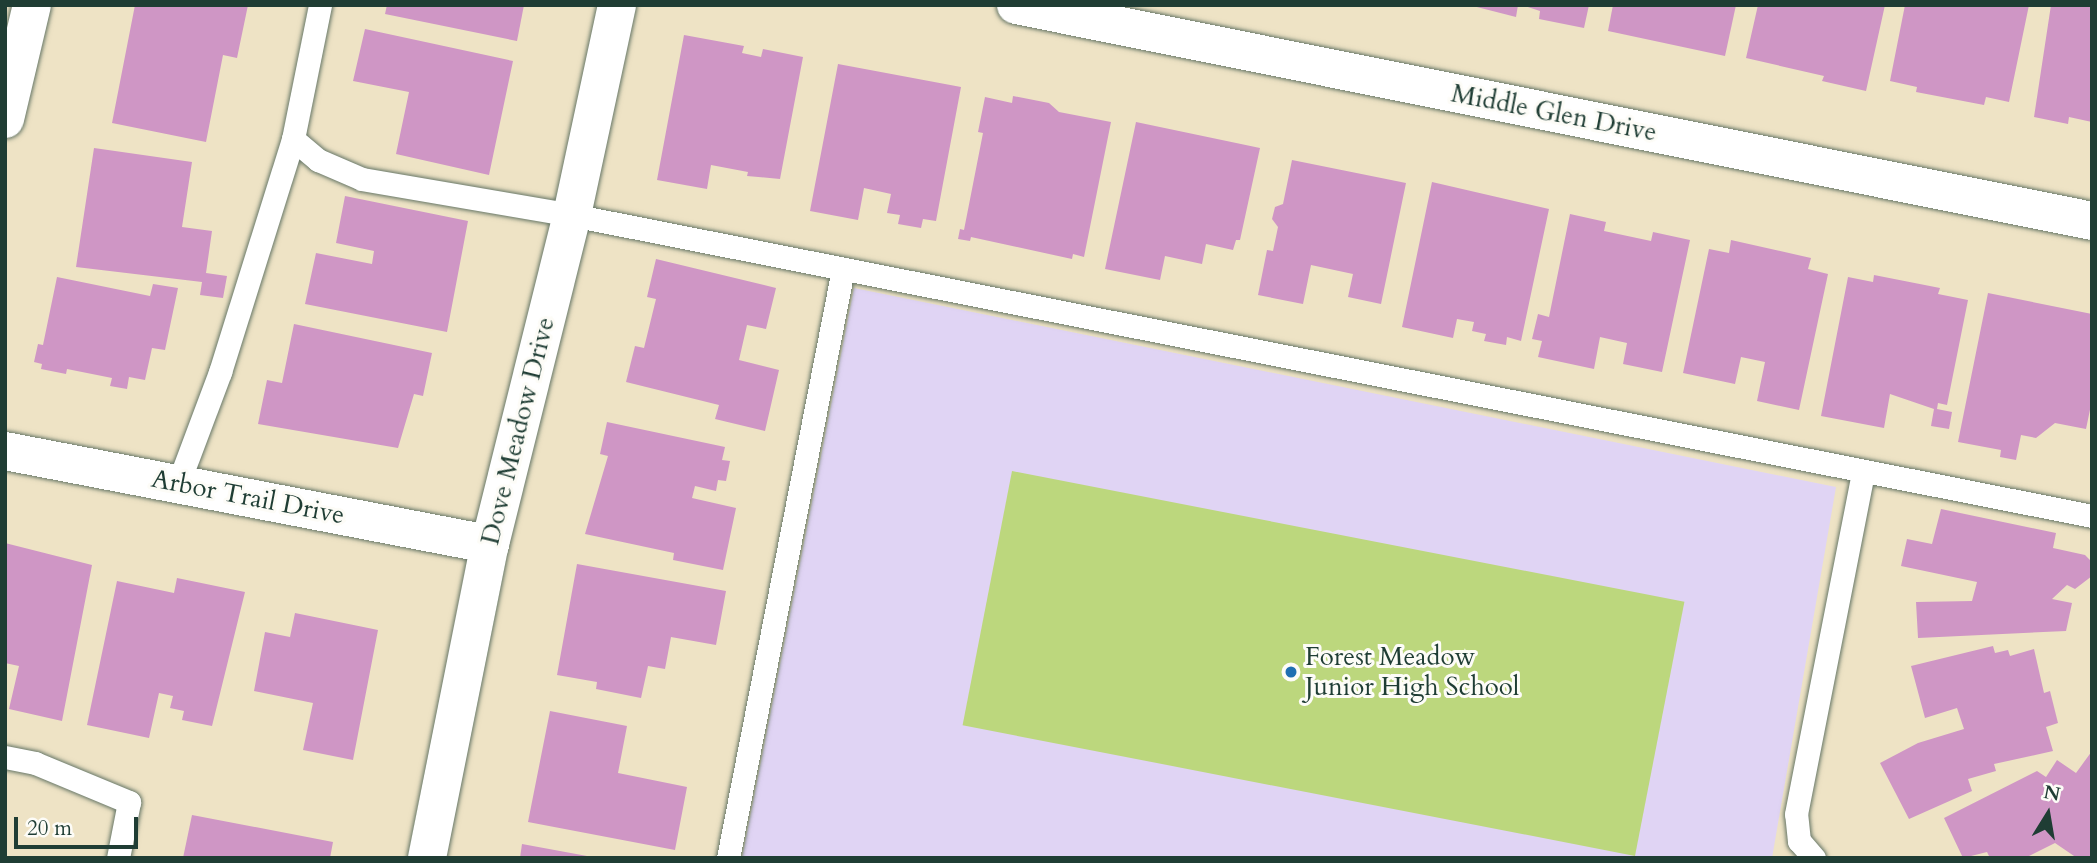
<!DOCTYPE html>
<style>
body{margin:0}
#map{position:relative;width:2097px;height:863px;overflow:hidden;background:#eee3c5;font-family:Cardo,serif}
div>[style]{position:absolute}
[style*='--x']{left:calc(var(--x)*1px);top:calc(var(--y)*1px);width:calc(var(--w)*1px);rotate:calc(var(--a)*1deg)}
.built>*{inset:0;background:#e0d4f4}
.green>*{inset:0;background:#bcd77d;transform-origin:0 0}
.building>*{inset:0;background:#cf96c5}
.roads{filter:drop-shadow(0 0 2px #677767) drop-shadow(0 0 2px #677767)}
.lane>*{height:23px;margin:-11.5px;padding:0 11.5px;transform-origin:11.5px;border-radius:11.5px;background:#fff}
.street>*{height:38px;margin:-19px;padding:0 19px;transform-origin:19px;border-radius:19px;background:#fff}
.dots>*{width:19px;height:19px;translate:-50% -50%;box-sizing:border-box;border:4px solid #fdfcf7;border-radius:50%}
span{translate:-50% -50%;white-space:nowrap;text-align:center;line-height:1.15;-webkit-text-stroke:6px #fdfcf7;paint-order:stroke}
.street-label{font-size:26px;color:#1f3d34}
.poi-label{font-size:26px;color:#1f3d34}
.left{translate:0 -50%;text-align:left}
.frame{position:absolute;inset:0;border:7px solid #1f3d34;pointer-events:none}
.north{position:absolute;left:2013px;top:779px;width:70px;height:70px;-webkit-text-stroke:5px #fdfcf7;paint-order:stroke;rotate:11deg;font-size:19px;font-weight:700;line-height:28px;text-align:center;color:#1f3d34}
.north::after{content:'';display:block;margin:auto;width:24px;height:32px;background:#1f3d34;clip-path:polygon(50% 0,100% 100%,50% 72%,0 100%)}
.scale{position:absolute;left:14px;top:817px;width:124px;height:32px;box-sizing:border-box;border:4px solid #1f3d34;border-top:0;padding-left:9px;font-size:21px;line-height:24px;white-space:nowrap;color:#1f3d34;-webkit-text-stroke:5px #fdfcf7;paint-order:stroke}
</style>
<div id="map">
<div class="built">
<i style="clip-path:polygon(854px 288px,1836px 487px,1772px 858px,742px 858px)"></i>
</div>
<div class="green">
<i style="left:1012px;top:471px;width:685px;height:259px;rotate:11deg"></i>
</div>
<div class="building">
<i style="clip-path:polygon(135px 5px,248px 5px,237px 58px,223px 55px,206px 142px,112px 123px)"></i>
<i style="clip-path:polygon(387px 5px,524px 5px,517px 41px,385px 14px)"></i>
<i style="clip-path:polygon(1469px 5px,1518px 5px,1516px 17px)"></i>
<i style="clip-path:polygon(1522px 5px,1589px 5px,1584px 28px,1539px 19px,1540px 11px)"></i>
<i style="clip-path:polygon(1613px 5px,1736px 5px,1725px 56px,1608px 31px)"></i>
<i style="clip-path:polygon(1758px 5px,1885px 5px,1866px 91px,1822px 81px,1824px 76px,1746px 58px)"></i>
<i style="clip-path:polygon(1905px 5px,2029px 5px,2009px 102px,1986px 97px,1984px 105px,1916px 92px,1917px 87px,1890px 81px)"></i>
<i style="clip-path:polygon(2051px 5px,2092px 5px,2092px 122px,2069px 117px,2068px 124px,2034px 117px)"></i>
<i style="clip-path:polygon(365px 29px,513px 61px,489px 175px,396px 154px,409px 92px,353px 81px)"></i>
<i style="clip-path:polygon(684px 35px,744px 46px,742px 53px,761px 57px,763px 49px,803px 57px,780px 179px,747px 176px,748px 172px,711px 165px,707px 189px,657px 180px)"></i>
<i style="clip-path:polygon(838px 64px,961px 87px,936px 221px,923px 219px,921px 228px,898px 224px,900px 215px,887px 213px,891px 194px,864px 188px,858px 220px,810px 211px)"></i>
<i style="clip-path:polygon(1013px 96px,1049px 103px,1059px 112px,1111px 122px,1084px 257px,1073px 254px,1072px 259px,971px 237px,970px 241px,958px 239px,960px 229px,964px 230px,983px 133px,978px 132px,985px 97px,1012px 103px)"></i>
<i style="clip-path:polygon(1136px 122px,1260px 148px,1240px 240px,1236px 240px,1233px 250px,1206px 244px,1202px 264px,1165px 256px,1160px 280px,1105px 269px)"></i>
<i style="clip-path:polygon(94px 148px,192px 162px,182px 227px,212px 231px,206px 273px,227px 276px,223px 298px,200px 295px,202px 282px,76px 267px)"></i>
<i style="clip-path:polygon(1292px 160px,1406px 183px,1381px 304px,1348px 297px,1353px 274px,1311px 265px,1303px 304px,1258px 295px,1267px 250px,1273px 251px,1278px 227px,1272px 219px,1275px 207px,1283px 204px)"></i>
<i style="clip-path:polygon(1432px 182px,1549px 209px,1521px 341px,1507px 337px,1506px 345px,1484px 341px,1486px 334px,1472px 331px,1474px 322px,1457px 319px,1453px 338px,1402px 327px)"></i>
<i style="clip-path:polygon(345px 196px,468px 221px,447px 332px,305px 304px,316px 253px,372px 264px,374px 251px,336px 243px)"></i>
<i style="clip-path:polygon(1570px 214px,1606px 222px,1604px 231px,1651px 241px,1653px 232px,1690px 240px,1662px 372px,1623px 364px,1627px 343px,1600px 337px,1594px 369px,1538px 357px,1542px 341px,1532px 339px,1538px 314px,1549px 317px)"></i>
<i style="clip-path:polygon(1731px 240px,1811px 258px,1808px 269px,1828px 274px,1799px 410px,1757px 401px,1765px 362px,1741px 357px,1735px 384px,1683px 373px,1709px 249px,1729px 253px)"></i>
<i style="clip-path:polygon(656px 259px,776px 288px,766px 329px,747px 325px,739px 360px,779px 370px,765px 431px,715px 419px,719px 405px,626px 382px,635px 346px,644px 348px,656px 299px,647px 297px)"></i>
<i style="clip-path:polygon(1874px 275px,1940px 288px,1938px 294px,1968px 300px,1947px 405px,1938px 403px,1937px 409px,1952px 412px,1949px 429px,1931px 426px,1934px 409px,1890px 394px,1884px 428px,1821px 416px,1848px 277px,1873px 282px)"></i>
<i style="clip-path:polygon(57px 277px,150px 296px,153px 284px,178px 288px,165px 350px,152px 348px,145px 380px,129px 377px,127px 389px,110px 386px,112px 378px,67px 369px,66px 374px,41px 369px,42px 364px,34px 362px,38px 344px,43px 345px)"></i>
<i style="clip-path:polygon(1988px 293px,2092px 314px,2092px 400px,2086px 429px,2055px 423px,2036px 438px,2021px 435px,2016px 460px,2000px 457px,2001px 450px,1958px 442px)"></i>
<i style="clip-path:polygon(294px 324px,432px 353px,423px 396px,414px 394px,398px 448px,258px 424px,267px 380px,282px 383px)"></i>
<i style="clip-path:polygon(607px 422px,725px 447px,722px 460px,730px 461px,726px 481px,718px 480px,716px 491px,695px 486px,692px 498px,736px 508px,723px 570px,673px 560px,674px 553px,585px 534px,608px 456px,600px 454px)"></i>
<i style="clip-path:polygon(1941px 509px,2056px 533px,2053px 548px,2085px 555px,2092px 562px,2092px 576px,2075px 589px,2067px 585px,2052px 599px,2072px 603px,2066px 631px,1918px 638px,1916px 602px,1972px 601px,1977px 582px,1901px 566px,1907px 539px,1932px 544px)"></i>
<i style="clip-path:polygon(5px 543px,92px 565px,62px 721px,9px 709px,19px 666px,5px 663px)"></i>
<i style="clip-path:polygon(577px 564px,726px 591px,716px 645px,671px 637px,665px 669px,648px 666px,641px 698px,596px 689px,597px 682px,557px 675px)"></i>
<i style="clip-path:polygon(177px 578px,245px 592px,212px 726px,182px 720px,184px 711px,170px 708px,173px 696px,159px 693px,149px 738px,87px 725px,117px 581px,174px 593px)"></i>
<i style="clip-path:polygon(295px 613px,378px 630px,353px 760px,303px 750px,313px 703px,254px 691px,265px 632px,290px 637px)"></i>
<i style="clip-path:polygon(1993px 646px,1995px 653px,2008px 650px,2010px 656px,2034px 649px,2044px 693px,2050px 691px,2058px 723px,2046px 727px,2053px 751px,1994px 764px,1996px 771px,1968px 779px,1972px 791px,1909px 819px,1880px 763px,1918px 743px,1964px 729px,1957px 708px,1925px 718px,1911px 666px)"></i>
<i style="clip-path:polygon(550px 711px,627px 726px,618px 773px,687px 787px,675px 850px,528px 822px)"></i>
<i style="clip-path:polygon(2092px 751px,2092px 858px,2077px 858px,2055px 843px,2025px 858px,1990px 858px,1987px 852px,1963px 858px,1944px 818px,2037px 771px,2046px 777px,2057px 760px,2076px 773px)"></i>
<i style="clip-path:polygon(192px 815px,333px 842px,330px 858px,183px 858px)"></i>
<i style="clip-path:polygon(522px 844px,587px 856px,587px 858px,520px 858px)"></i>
</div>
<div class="roads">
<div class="lane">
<i style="--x:293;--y:139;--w:33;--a:40"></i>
<i style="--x:318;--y:160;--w:48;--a:23.4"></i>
<i style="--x:362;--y:179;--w:213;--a:9.7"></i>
<i style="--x:572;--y:215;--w:1550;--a:11.2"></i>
<i style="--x:178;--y:484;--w:120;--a:-69.4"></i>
<i style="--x:220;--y:372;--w:244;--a:-72.6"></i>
<i style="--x:293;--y:139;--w:137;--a:-78.6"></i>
<i style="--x:5;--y:757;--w:31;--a:11"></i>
<i style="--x:35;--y:763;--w:102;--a:22.5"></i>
<i style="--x:129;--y:802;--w:57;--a:101.1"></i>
<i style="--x:728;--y:858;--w:600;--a:-78.95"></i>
<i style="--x:1814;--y:858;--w:23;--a:-131"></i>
<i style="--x:1799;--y:841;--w:27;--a:-96"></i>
<i style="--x:1796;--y:814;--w:348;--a:-78.9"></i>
</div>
<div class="street">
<i style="--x:1016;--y:5;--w:1097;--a:11.35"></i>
<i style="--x:5;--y:119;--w:117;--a:-76.7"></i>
<i style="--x:5;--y:451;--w:494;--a:10.9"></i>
<i style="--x:427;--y:858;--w:320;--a:-78.7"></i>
<i style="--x:490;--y:544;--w:339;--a:-76"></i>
<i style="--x:572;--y:215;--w:215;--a:-77.9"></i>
</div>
</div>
<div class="dots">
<i style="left:1291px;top:672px;background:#1f6fb2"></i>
</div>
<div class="street-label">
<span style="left:1554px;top:113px;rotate:11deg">Middle Glen Drive</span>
<span style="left:518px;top:431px;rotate:-76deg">Dove Meadow Drive</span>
<span style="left:248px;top:497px;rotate:11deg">Arbor Trail Drive</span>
</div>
<div class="poi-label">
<span class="left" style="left:1305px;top:672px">Forest Meadow<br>Junior High School</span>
</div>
<div class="frame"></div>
<div class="north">N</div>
<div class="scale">20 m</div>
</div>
